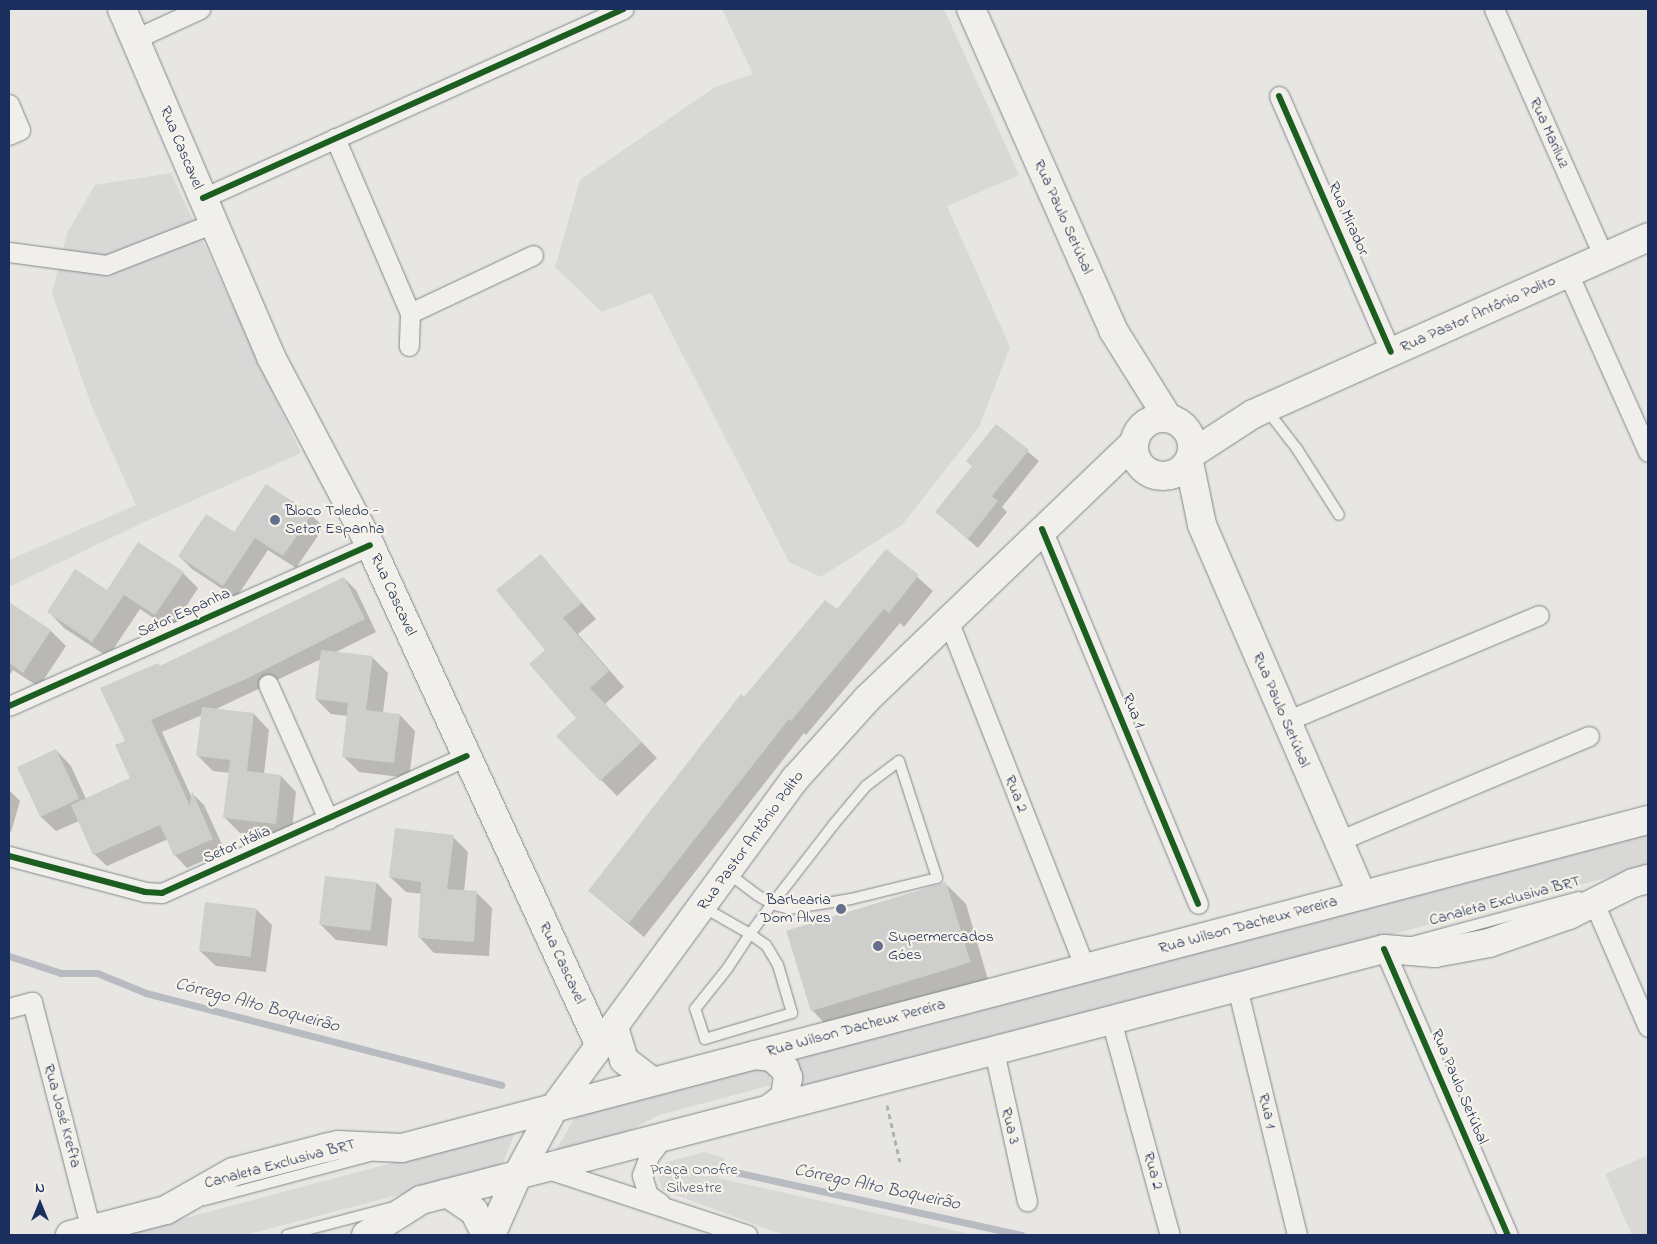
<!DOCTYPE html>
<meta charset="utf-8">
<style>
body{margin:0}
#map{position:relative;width:1657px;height:1244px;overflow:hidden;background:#e8e6e2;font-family:"Indie Flower",sans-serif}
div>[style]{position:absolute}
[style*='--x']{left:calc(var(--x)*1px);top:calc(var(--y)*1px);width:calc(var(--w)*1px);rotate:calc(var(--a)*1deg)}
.green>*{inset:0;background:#d8d8d6}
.shadow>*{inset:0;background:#0003}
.stream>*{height:7px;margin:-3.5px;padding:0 3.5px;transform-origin:3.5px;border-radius:3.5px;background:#b8bbc2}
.building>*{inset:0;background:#cececd;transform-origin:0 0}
.path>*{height:3px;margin-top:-1.5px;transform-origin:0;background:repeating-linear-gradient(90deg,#afb0b3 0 5px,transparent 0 9px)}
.roads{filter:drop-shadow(0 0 1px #83868d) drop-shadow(0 0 1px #83868d)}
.lane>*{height:10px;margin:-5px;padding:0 5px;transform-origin:5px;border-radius:5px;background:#f0efeb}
.street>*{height:19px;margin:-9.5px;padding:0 9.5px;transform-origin:9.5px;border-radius:9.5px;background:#f0efeb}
.secondary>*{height:28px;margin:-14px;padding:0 14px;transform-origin:14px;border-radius:14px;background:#f0efeb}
.secondary>.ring{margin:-14px;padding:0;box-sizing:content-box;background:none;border:28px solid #f0efeb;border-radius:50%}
.cycleway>*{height:6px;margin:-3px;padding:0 3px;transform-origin:3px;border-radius:3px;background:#1b5e20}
.dots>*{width:14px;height:14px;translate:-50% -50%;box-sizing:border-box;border:2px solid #f7f3e8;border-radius:50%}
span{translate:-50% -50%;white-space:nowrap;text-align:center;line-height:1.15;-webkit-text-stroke:4.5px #f7f3e8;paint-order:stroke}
.street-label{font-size:16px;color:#1b2f5e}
.poi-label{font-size:16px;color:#1b2f5e}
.left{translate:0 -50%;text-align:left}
.right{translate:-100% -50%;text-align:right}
.park-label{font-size:16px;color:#47567a}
.water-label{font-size:18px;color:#445378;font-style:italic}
.frame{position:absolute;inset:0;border:10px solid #1b2f5e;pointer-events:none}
.north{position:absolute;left:15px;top:1179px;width:50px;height:50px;-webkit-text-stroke:4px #f7f3e8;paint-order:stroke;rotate:0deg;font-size:14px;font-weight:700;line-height:20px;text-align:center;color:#1b2f5e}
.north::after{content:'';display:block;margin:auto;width:18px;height:22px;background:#1b2f5e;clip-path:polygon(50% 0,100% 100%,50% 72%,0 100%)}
</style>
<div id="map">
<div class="green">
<i style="clip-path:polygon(722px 9px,944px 9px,1019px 175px,947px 206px,1010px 347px,979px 427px,902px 525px,821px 577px,789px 562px,651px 293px,602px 312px,555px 267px,580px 180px,715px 87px,753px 74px)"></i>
<i style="clip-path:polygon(171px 173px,301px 453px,144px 522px,9px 587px,9px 560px,136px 505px,92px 407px,52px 293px,67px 233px,95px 185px)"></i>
<i style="clip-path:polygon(1648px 834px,1648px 867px,797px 1090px,800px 1071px,794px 1055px)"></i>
<i style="clip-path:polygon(762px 1064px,770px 1073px,771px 1085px,659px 1115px,613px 1139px,553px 1155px,576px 1116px)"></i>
<i style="clip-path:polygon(516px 1130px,501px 1168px,245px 1235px,122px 1235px)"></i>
<i style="clip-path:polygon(704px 1152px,725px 1158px,718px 1178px,974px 1235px,784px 1235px,662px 1190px,658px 1175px,661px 1167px,667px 1162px)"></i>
<i style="clip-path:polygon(1648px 1155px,1648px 1235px,1632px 1235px,1605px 1174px)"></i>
</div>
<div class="shadow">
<i style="clip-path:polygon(997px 426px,1039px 461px,1002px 507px,1007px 512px,978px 548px,936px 512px,974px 467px)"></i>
<i style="clip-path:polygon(311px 515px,324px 527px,296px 568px,268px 550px,236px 598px,192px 569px,179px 556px,235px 534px)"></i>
<i style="clip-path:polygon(887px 550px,933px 591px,904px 627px,900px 623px,806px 735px,804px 733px,644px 937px,589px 891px,744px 698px,838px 611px)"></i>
<i style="clip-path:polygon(541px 556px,596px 619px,578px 634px,624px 687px,605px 704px,657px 758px,617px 796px,558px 736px,577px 718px,547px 650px)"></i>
<i style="clip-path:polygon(183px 573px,198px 588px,171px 630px,140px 609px,108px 657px,64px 628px,49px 612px,107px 592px)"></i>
<i style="clip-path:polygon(344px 578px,356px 590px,376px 632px,334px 653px,372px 657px,388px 673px,383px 713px,400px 715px,415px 731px,409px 778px,359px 772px,343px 756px,348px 716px,331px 714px,316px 699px,321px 659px,214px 710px,254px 714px,269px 730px,264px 774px,281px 776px,296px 792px,291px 839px,240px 833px,224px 817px,230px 773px,213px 771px,197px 755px,202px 715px,162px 732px,192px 798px,193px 794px,204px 805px,225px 851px,187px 868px,175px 855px,168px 839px,107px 866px,94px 854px,79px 821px,56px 831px,40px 816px,56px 750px,71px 766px,86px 799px,132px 778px,127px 741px,160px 667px)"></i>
<i style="clip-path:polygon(9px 603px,51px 631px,66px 646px,39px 687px,13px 670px,9px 676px)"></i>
<i style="clip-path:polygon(9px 790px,20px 801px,11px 832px,9px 831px)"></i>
<i style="clip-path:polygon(453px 837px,468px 852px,464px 892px,477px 893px,492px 908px,489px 956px,434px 953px,419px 937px,422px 894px,406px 892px,390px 877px)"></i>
<i style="clip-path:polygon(377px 883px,392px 899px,387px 946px,336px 940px,320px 924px)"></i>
<i style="clip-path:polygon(945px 883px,966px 904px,989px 983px,831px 1030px,811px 1009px)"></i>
<i style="clip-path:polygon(257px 910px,272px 925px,266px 972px,216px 966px,200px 951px)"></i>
</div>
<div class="stream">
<i style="--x:9;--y:956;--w:55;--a:18.1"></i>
<i style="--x:61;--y:973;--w:36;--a:0"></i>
<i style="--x:97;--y:973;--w:53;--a:22.2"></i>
<i style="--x:146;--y:993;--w:367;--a:14.5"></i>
<i style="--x:726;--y:1170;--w:303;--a:12.4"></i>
</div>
<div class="building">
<i style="clip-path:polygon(996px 424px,1029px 450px,992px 496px,998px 501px,968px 539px,935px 512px,972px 466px,966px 461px)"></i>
<i style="clip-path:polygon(266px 484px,312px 514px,283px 556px,255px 538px,223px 586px,178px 556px,206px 514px,234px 532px)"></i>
<i style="clip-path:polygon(138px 542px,184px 572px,155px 615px,124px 595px,92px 642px,47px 612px,75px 569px,107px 590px)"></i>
<i style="clip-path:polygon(886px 549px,919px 575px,889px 613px,884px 609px,791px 721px,789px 719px,629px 923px,588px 891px,741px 694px,744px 697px,825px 600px,837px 609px)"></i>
<i style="clip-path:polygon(541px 554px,582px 603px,563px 618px,609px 671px,590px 688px,642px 742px,600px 781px,556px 736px,576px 718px,529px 664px,545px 650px,496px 590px)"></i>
<i style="clip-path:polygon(344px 577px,365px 619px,246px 679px,151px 720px,190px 806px,192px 791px,213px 839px,174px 856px,160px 825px,93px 855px,71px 805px,130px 778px,115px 745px,125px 741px,100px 688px,158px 663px,160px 666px)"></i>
<i style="clip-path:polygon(9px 602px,51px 630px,23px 673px,9px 663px)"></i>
<i style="clip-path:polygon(321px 650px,373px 656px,366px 710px,400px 714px,394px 763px,342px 757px,348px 703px,315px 699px)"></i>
<i style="clip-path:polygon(202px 707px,254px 713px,247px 771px,281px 775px,276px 824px,223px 818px,230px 760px,196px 756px)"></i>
<i style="left:56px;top:749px;width:55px;height:43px;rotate:65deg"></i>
<i style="clip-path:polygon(395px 828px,454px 835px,447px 889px,477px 891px,474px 942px,418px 938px,421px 882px,389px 877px)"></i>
<i style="left:325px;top:876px;width:52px;height:49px;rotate:7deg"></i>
<i style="left:946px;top:882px;width:84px;height:167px;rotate:73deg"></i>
<i style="left:205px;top:902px;width:52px;height:49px;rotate:7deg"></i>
</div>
<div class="path">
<i style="--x:887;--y:1105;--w:58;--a:77.2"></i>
</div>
<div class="roads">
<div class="lane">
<i style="--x:1266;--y:409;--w:51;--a:52.2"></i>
<i style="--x:1297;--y:449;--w:78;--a:57.5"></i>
<i style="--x:703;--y:907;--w:54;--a:29.9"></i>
<i style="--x:750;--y:934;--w:19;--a:35"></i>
<i style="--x:766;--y:945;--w:23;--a:59"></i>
<i style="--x:778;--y:965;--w:50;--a:73.7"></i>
<i style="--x:792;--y:1013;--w:91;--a:163.4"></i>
<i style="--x:705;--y:1039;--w:32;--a:-108"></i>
<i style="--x:695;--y:1009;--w:51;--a:-51.3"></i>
<i style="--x:727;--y:969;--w:42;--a:-56.7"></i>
<i style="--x:750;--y:934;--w:37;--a:-54"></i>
<i style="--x:772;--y:904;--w:101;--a:-52.2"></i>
<i style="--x:834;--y:824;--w:50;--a:-49.9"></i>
<i style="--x:866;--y:786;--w:41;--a:-37.1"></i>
<i style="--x:899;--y:761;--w:123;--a:72"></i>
<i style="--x:937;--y:878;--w:89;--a:166.3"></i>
<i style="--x:851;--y:899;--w:63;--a:170.8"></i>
<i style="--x:789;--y:909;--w:18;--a:-164"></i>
<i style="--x:772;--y:904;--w:17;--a:-149"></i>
<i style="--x:757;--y:895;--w:36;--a:-143"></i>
<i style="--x:1412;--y:942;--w:173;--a:-15.1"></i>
<i style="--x:205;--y:1200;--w:171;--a:-14.9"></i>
<i style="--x:287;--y:1235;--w:106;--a:-14.7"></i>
</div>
<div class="street">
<i style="--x:1494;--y:9;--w:271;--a:66.1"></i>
<i style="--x:135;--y:39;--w:72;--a:-24.8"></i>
<i style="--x:1279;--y:96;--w:279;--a:66.4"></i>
<i style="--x:9;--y:104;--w:28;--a:67"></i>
<i style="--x:20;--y:130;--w:12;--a:156"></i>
<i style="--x:335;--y:138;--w:190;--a:66.8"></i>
<i style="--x:410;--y:313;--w:33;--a:92"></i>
<i style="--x:203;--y:198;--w:461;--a:-24.2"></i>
<i style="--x:9;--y:252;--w:98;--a:7.6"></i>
<i style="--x:106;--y:265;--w:116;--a:-21.3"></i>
<i style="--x:1568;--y:273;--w:196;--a:65.9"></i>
<i style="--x:410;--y:313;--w:136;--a:-25.2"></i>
<i style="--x:1042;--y:529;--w:406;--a:67.4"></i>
<i style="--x:948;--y:620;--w:374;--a:68.5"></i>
<i style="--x:268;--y:684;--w:148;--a:66"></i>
<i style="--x:9;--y:706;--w:395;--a:-24"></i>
<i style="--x:1286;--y:721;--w:274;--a:-22.7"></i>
<i style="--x:1338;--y:841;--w:272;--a:-22.7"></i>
<i style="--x:9;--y:856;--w:141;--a:14.8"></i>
<i style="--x:145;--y:892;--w:17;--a:3"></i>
<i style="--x:162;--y:893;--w:334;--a:-24.2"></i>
<i style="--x:1594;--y:903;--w:135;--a:66.5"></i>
<i style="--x:1384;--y:949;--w:312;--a:66.6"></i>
<i style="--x:1237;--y:987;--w:255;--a:76.4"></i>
<i style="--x:9;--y:1008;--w:24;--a:-15"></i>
<i style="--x:32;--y:1002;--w:236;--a:75.5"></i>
<i style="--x:1111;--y:1020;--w:223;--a:74.7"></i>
<i style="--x:994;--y:1051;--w:154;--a:77.6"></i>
<i style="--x:545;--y:1168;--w:213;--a:18.3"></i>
<i style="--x:660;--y:1203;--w:14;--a:-146"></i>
<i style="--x:648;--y:1195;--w:21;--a:-107"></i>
<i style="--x:642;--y:1175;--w:20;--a:-70"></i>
<i style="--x:649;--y:1156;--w:25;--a:-53"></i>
</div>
<div class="secondary">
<i style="--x:122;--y:9;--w:379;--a:66.8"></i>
<i style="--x:271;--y:357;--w:212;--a:62.2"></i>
<i style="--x:370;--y:545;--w:551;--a:65.34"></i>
<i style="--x:971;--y:9;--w:351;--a:66.1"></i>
<i style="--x:1113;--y:330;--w:104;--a:58"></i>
<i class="ring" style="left:1134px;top:418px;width:30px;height:30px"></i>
<i style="--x:1193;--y:453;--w:72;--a:-33"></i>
<i style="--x:1253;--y:414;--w:433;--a:-24.1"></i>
<i style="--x:1189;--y:462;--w:64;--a:78.3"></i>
<i style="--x:1202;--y:525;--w:403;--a:66.6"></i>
<i style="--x:614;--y:1027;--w:34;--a:73"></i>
<i style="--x:624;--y:1060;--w:35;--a:37"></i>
<i style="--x:755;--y:1055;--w:17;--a:7"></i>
<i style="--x:772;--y:1057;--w:18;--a:43"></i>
<i style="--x:785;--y:1069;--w:9;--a:69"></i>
<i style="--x:788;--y:1077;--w:20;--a:99"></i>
<i style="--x:785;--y:1097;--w:20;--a:143"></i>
<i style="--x:447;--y:1193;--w:32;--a:34"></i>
<i style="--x:474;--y:1211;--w:27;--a:63"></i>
<i style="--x:70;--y:1235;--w:99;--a:-14.6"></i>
<i style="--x:166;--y:1210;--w:77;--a:-29.6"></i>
<i style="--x:233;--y:1172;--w:95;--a:-14.6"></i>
<i style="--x:325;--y:1148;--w:13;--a:-13"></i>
<i style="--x:338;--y:1145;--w:64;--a:2.7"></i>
<i style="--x:402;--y:1148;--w:1288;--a:-14.75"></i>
<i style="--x:366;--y:1235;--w:65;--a:-32.5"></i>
<i style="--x:421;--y:1200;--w:995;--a:-14.61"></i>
<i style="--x:1384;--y:949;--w:51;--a:4.5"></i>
<i style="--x:1435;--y:953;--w:55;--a:-10.5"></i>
<i style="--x:1489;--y:943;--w:85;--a:-19.3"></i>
<i style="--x:1569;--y:915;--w:72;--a:-26.6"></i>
<i style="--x:1633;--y:883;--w:16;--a:-15"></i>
<i style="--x:491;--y:1235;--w:67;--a:-66.1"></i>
<i style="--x:518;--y:1174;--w:75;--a:-61.4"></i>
<i style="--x:554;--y:1108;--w:408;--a:-53.8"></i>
<i style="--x:795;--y:779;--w:108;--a:-48"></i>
<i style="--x:867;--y:699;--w:370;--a:-43.8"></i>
</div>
</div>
<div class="cycleway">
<i style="--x:1279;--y:96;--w:279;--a:66.4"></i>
<i style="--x:203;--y:198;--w:461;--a:-24.2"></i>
<i style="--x:1042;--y:529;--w:406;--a:67.4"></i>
<i style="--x:9;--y:706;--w:395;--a:-24"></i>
<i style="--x:9;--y:856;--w:141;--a:14.8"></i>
<i style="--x:145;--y:892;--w:17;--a:3"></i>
<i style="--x:162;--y:893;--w:334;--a:-24.2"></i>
<i style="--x:1384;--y:949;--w:312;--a:66.6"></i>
</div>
<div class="dots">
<i style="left:275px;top:520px;background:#636f8c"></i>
<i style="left:841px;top:909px;background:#636f8c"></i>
<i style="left:878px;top:946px;background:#636f8c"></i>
</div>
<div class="street-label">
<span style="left:1549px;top:133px;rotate:66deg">Rua Mariluz</span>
<span style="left:181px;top:148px;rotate:67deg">Rua Cascavel</span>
<span style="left:1063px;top:217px;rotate:66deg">Rua Paulo Setúbal</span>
<span style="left:1348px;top:219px;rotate:66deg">Rua Mirador</span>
<span style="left:1478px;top:314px;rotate:-24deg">Rua Pastor Antônio Polito</span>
<span style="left:393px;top:595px;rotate:65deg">Rua Cascavel</span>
<span style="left:184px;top:613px;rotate:-24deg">Setor Espanha</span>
<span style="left:1281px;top:710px;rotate:67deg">Rua Paulo Setúbal</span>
<span style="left:1133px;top:711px;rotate:67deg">Rua 1</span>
<span style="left:1016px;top:794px;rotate:69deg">Rua 2</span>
<span style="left:751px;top:841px;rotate:-54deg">Rua Pastor Antônio Polito</span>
<span style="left:237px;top:845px;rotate:-24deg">Setor Itália</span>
<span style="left:1505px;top:901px;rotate:-15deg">Canaleta Exclusiva BRT</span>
<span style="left:1248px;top:925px;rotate:-15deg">Rua Wilson Dacheux Pereira</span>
<span style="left:562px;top:963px;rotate:65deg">Rua Cascavel</span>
<span style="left:856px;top:1028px;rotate:-15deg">Rua Wilson Dacheux Pereira</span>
<span style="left:1459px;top:1087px;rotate:67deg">Rua Paulo Setúbal</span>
<span style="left:1267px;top:1111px;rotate:77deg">Rua 1</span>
<span style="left:62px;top:1116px;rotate:75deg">Rua José Krefta</span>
<span style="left:1010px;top:1126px;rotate:77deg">Rua 3</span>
<span style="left:280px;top:1164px;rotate:-15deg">Canaleta Exclusiva BRT</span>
<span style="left:1153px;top:1171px;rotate:75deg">Rua 2</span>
</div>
<div class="poi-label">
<span class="left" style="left:285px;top:520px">Bloco Toledo -<br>Setor Espanha</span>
<span class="right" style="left:831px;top:909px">Barbearia<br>Dom Alves</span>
<span class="left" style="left:888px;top:946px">Supermercados<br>Góes</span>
</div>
<div class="park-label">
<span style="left:694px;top:1179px">Praça Onofre<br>Silvestre</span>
</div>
<div class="water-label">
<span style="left:257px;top:1006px;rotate:15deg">Córrego Alto Boqueirão</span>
<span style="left:877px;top:1188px;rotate:12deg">Córrego Alto Boqueirão</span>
</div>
<div class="frame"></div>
<div class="north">N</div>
</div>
